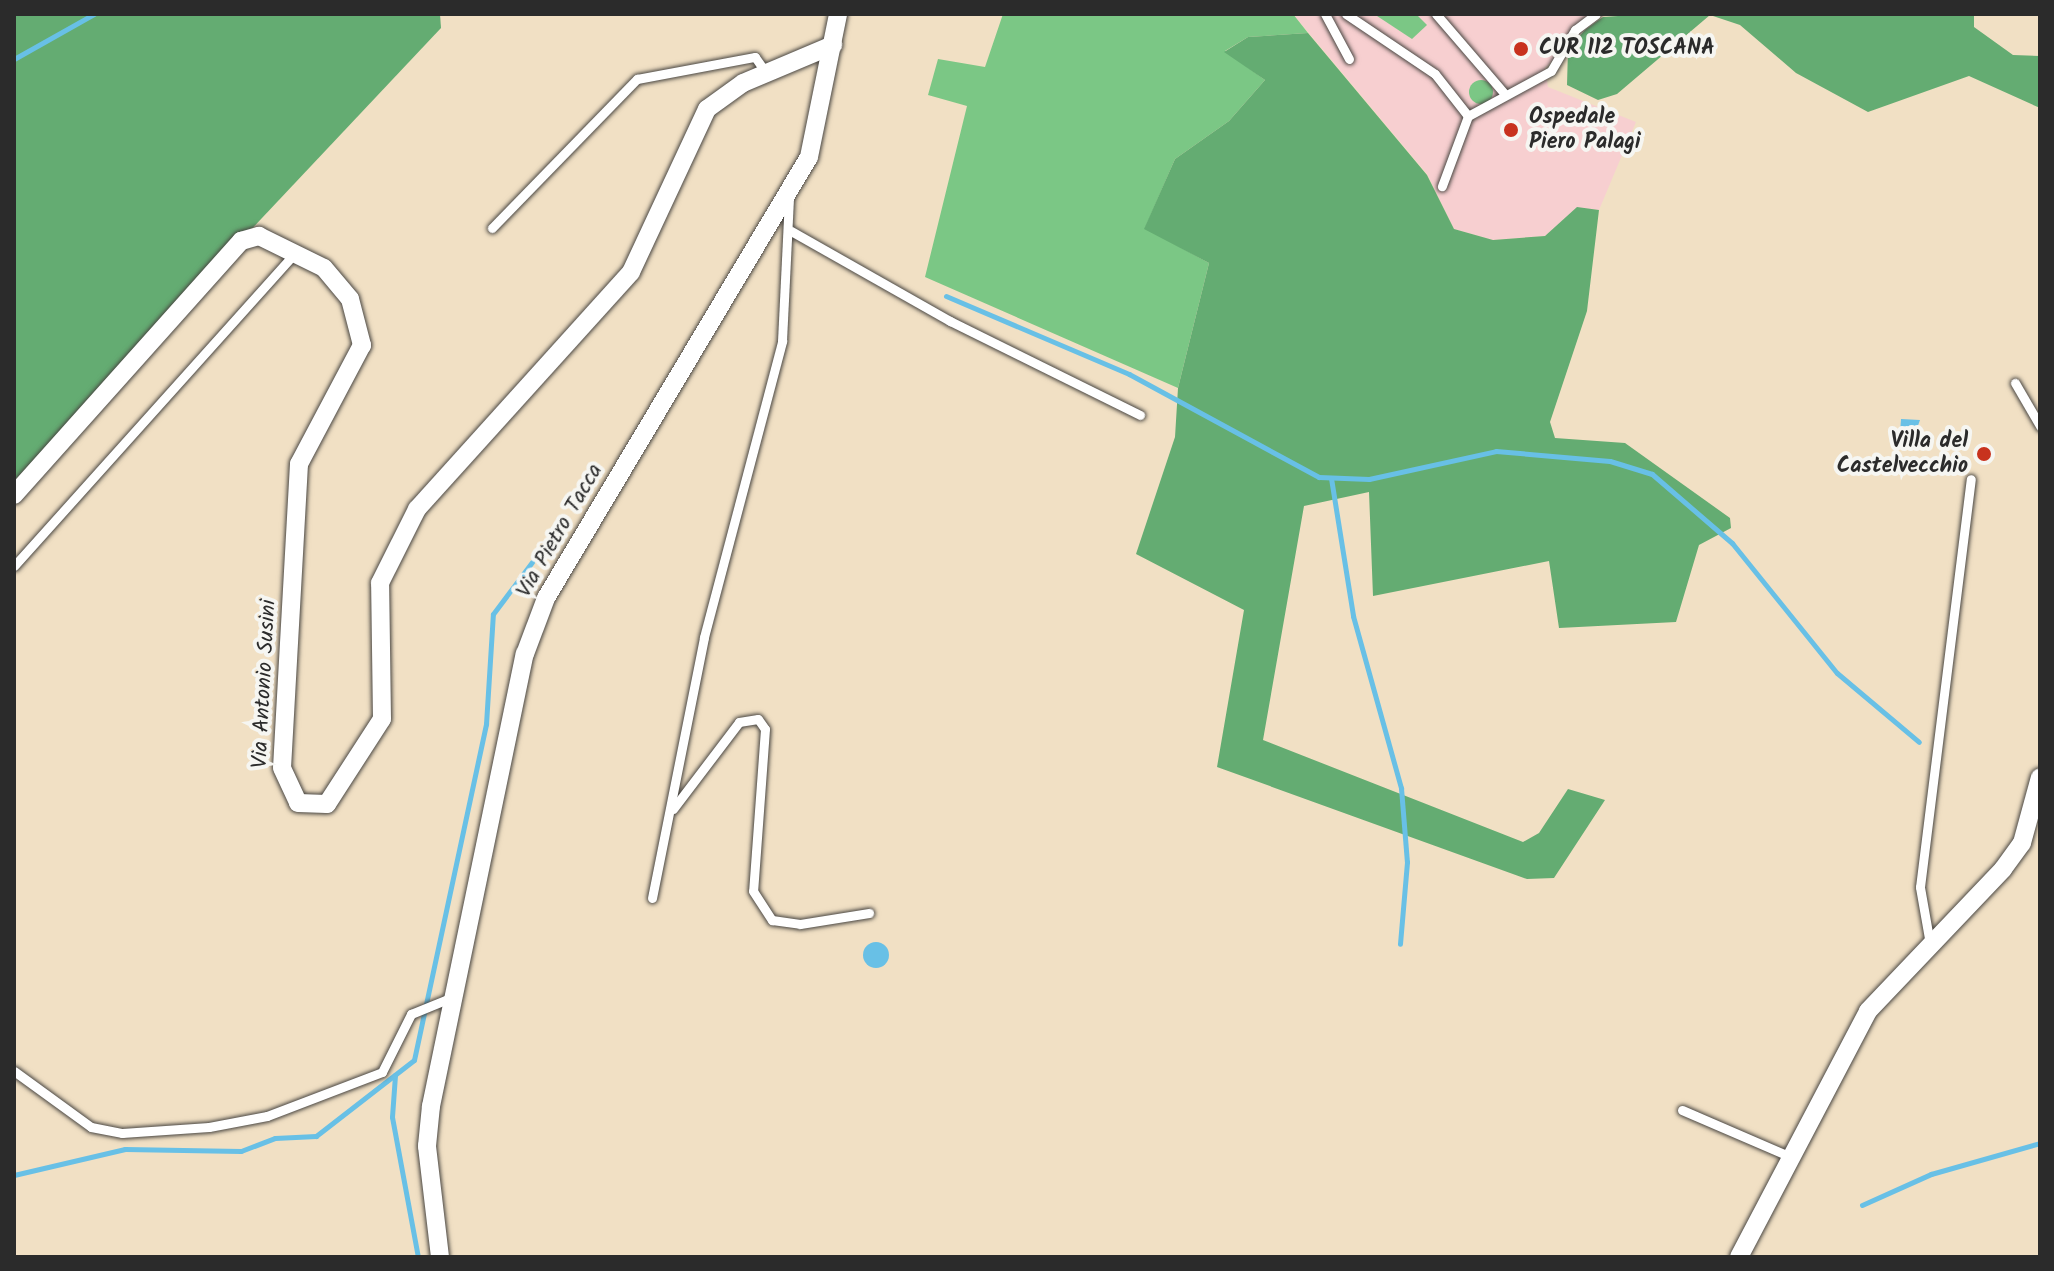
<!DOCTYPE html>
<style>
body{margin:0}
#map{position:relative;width:2054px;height:1271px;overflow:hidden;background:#f1e0c4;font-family:Kalam,sans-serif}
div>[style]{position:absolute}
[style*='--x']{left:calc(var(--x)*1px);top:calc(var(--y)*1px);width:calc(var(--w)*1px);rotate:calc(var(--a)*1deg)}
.built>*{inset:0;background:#f7cfd0}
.green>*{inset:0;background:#7bc785}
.round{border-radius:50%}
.forest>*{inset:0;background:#64ac72}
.water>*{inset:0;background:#68c0e6}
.stream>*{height:5px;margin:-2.5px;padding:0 2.5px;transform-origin:2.5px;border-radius:2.5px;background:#68c0e6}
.roads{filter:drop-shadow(0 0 2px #494642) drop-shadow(0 0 2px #494642)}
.lane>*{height:9px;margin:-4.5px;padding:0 4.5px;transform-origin:4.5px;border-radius:4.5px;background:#fff}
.street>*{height:18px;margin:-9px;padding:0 9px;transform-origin:9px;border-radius:9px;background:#fff}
.dots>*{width:22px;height:22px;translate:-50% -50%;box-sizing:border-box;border:4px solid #f6f6f2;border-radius:50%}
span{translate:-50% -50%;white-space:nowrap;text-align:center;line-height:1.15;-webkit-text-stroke:8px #f6f6f2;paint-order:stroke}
.poi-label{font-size:22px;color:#2b2b2b;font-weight:700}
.left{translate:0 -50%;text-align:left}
.right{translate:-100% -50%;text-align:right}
.street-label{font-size:22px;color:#2b2b2b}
.frame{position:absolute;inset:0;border:16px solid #2b2b2b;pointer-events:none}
</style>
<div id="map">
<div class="built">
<i style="clip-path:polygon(1293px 14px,1610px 14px,1601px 14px,1545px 68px,1548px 87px,1636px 122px,1599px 210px,1577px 208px,1545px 236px,1493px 240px,1454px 229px,1427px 174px)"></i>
</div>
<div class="green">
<i style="clip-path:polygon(1003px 14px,1293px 14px,1308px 33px,1248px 37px,1225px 51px,1265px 80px,1229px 121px,1175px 159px,1145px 228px,1209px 263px,1178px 388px,925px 277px,967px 106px,928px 95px,938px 59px,985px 67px)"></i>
<i style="clip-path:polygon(1374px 14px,1416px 14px,1427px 25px,1412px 39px)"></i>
<i class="round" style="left:1469px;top:80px;width:24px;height:24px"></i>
</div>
<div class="forest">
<i style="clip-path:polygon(14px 14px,440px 14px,441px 28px,14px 481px)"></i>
<i style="clip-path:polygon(1648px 14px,1974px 14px,1974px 27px,2013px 55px,2040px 56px,2040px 108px,1969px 76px,1868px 112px,1796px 73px,1740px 25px,1710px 15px,1617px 94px,1598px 100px,1567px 85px,1568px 49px,1585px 30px,1603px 17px)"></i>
<i style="clip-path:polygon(1308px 33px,1427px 175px,1454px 229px,1493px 240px,1545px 236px,1577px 207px,1599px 210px,1587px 311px,1550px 422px,1555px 438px,1625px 443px,1730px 518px,1731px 528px,1699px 545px,1676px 622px,1559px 628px,1549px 561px,1373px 596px,1369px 492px,1304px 506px,1263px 740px,1523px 842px,1539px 833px,1568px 789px,1605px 800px,1554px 878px,1527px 879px,1217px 767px,1244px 610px,1136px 554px,1175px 437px,1178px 388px,1209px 263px,1144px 229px,1175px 159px,1229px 121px,1265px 80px,1224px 52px,1248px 37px)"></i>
</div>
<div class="water">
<i style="clip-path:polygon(1901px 419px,1920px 420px,1910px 448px,1899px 447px)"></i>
<i class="round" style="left:863px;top:942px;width:26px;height:26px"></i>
</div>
<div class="stream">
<i style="--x:14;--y:59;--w:92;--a:-29.4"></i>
<i style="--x:946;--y:296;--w:199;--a:23.1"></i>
<i style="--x:1129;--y:374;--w:216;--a:28.5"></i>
<i style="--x:1319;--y:477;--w:50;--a:2.3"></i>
<i style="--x:1369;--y:479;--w:130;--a:-12.4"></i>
<i style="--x:1496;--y:451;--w:114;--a:5"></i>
<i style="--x:1610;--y:461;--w:44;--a:17.2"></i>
<i style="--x:1652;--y:474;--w:106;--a:40.8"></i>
<i style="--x:1732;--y:543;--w:167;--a:51.1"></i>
<i style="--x:1837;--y:673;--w:107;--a:40.1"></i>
<i style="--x:1331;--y:478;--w:140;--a:80.9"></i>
<i style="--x:1353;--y:616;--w:179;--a:74.4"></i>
<i style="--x:1401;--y:788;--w:74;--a:85.4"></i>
<i style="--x:1407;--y:862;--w:82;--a:94.9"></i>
<i style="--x:395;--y:1075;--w:42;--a:94.1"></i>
<i style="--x:392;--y:1117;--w:142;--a:79.5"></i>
<i style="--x:14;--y:1175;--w:114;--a:-13.2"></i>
<i style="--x:125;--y:1149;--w:116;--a:1"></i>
<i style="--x:241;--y:1151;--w:36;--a:-21"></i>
<i style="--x:275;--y:1138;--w:41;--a:-2.8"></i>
<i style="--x:316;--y:1136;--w:124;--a:-37.8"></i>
<i style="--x:414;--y:1060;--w:344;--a:-77.9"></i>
<i style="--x:486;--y:724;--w:110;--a:-86.4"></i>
<i style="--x:493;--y:614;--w:65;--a:-53.1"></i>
<i style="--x:1862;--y:1205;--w:76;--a:-24.2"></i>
<i style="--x:1931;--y:1174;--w:113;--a:-15.9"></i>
</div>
<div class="roads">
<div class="lane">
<i style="--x:1325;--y:14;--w:51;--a:61.9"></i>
<i style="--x:1346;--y:14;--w:107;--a:34"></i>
<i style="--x:1435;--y:74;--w:53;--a:51.8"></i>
<i style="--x:1468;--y:116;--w:75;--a:110.4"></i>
<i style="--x:1436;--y:14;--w:104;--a:49.3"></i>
<i style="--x:1468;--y:116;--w:94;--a:-28.5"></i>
<i style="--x:1551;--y:71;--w:48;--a:-59.7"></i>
<i style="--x:1575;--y:30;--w:26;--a:-37"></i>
<i style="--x:492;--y:228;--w:208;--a:-45.8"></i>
<i style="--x:637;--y:79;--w:120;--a:-10.6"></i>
<i style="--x:755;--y:57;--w:19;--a:55"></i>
<i style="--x:791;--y:231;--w:183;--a:29.5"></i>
<i style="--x:950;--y:321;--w:212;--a:26.3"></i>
<i style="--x:2015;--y:383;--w:50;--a:59.8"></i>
<i style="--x:14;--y:566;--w:419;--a:-48.1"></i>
<i style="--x:673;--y:809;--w:109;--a:-52.8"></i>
<i style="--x:739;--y:722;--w:19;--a:-9"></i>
<i style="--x:758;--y:719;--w:12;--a:55"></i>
<i style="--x:765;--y:729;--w:162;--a:94.2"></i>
<i style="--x:753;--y:891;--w:35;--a:57"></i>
<i style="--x:772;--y:920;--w:28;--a:8"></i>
<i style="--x:800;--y:924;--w:70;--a:-9.1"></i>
<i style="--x:652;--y:898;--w:266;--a:-78.7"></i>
<i style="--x:704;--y:637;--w:306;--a:-75.2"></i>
<i style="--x:782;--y:341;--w:143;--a:-87.2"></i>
<i style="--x:1930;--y:944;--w:58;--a:-100"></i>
<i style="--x:1920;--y:887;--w:411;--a:-82.9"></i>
<i style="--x:14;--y:1071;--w:95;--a:36"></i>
<i style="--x:91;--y:1127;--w:32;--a:11"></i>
<i style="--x:122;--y:1133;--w:87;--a:-3.9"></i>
<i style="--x:209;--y:1127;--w:59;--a:-10.7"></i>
<i style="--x:267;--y:1116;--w:123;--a:-20.9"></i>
<i style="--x:382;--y:1072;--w:65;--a:-63.4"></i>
<i style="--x:411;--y:1014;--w:48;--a:-22.2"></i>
<i style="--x:1682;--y:1110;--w:119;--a:23.3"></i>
</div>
<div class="street">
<i style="--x:14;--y:495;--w:341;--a:-48.2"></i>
<i style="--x:241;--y:241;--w:19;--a:-16"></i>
<i style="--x:259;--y:236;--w:72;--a:26.2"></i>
<i style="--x:324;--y:268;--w:40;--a:50"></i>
<i style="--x:350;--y:299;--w:48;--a:75.4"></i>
<i style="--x:362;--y:345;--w:135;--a:117.9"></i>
<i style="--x:299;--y:464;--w:304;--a:93.2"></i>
<i style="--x:282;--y:768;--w:38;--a:65"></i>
<i style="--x:298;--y:803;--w:29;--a:2"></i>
<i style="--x:327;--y:804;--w:101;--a:-57.1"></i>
<i style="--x:382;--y:719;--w:136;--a:-90.8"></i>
<i style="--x:380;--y:583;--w:83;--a:-63.4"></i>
<i style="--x:417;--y:509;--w:319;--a:-47.9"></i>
<i style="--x:631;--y:272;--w:180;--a:-65"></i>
<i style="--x:707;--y:109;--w:44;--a:-35.8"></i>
<i style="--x:743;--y:83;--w:98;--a:-22.9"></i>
<i style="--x:440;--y:1257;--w:112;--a:-96.7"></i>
<i style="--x:427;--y:1146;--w:40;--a:-84.3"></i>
<i style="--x:431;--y:1106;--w:462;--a:-78.3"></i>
<i style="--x:525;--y:654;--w:60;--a:-69.4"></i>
<i style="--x:546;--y:598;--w:513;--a:-59.19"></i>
<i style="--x:809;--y:157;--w:146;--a:-78.5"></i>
<i style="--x:1739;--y:1257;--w:278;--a:-62.3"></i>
<i style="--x:1868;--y:1011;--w:196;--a:-46.4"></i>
<i style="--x:2003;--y:869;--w:32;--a:-54"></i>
<i style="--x:2022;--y:843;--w:68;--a:-74.7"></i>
</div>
</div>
<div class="dots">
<i style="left:1521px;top:49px;background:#c8321e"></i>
<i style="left:1511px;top:130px;background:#c8321e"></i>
<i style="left:1984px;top:454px;background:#c8321e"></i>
</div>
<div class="poi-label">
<span class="left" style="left:1539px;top:49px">CUR 112 TOSCANA</span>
<span class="left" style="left:1529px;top:130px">Ospedale<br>Piero Palagi</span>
<span class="right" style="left:1968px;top:454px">Villa del<br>Castelvecchio</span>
</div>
<div class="street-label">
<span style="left:560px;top:531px;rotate:-60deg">Via Pietro Tacca</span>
<span style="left:265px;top:684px;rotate:-87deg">Via Antonio Susini</span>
</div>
<div class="frame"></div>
</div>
